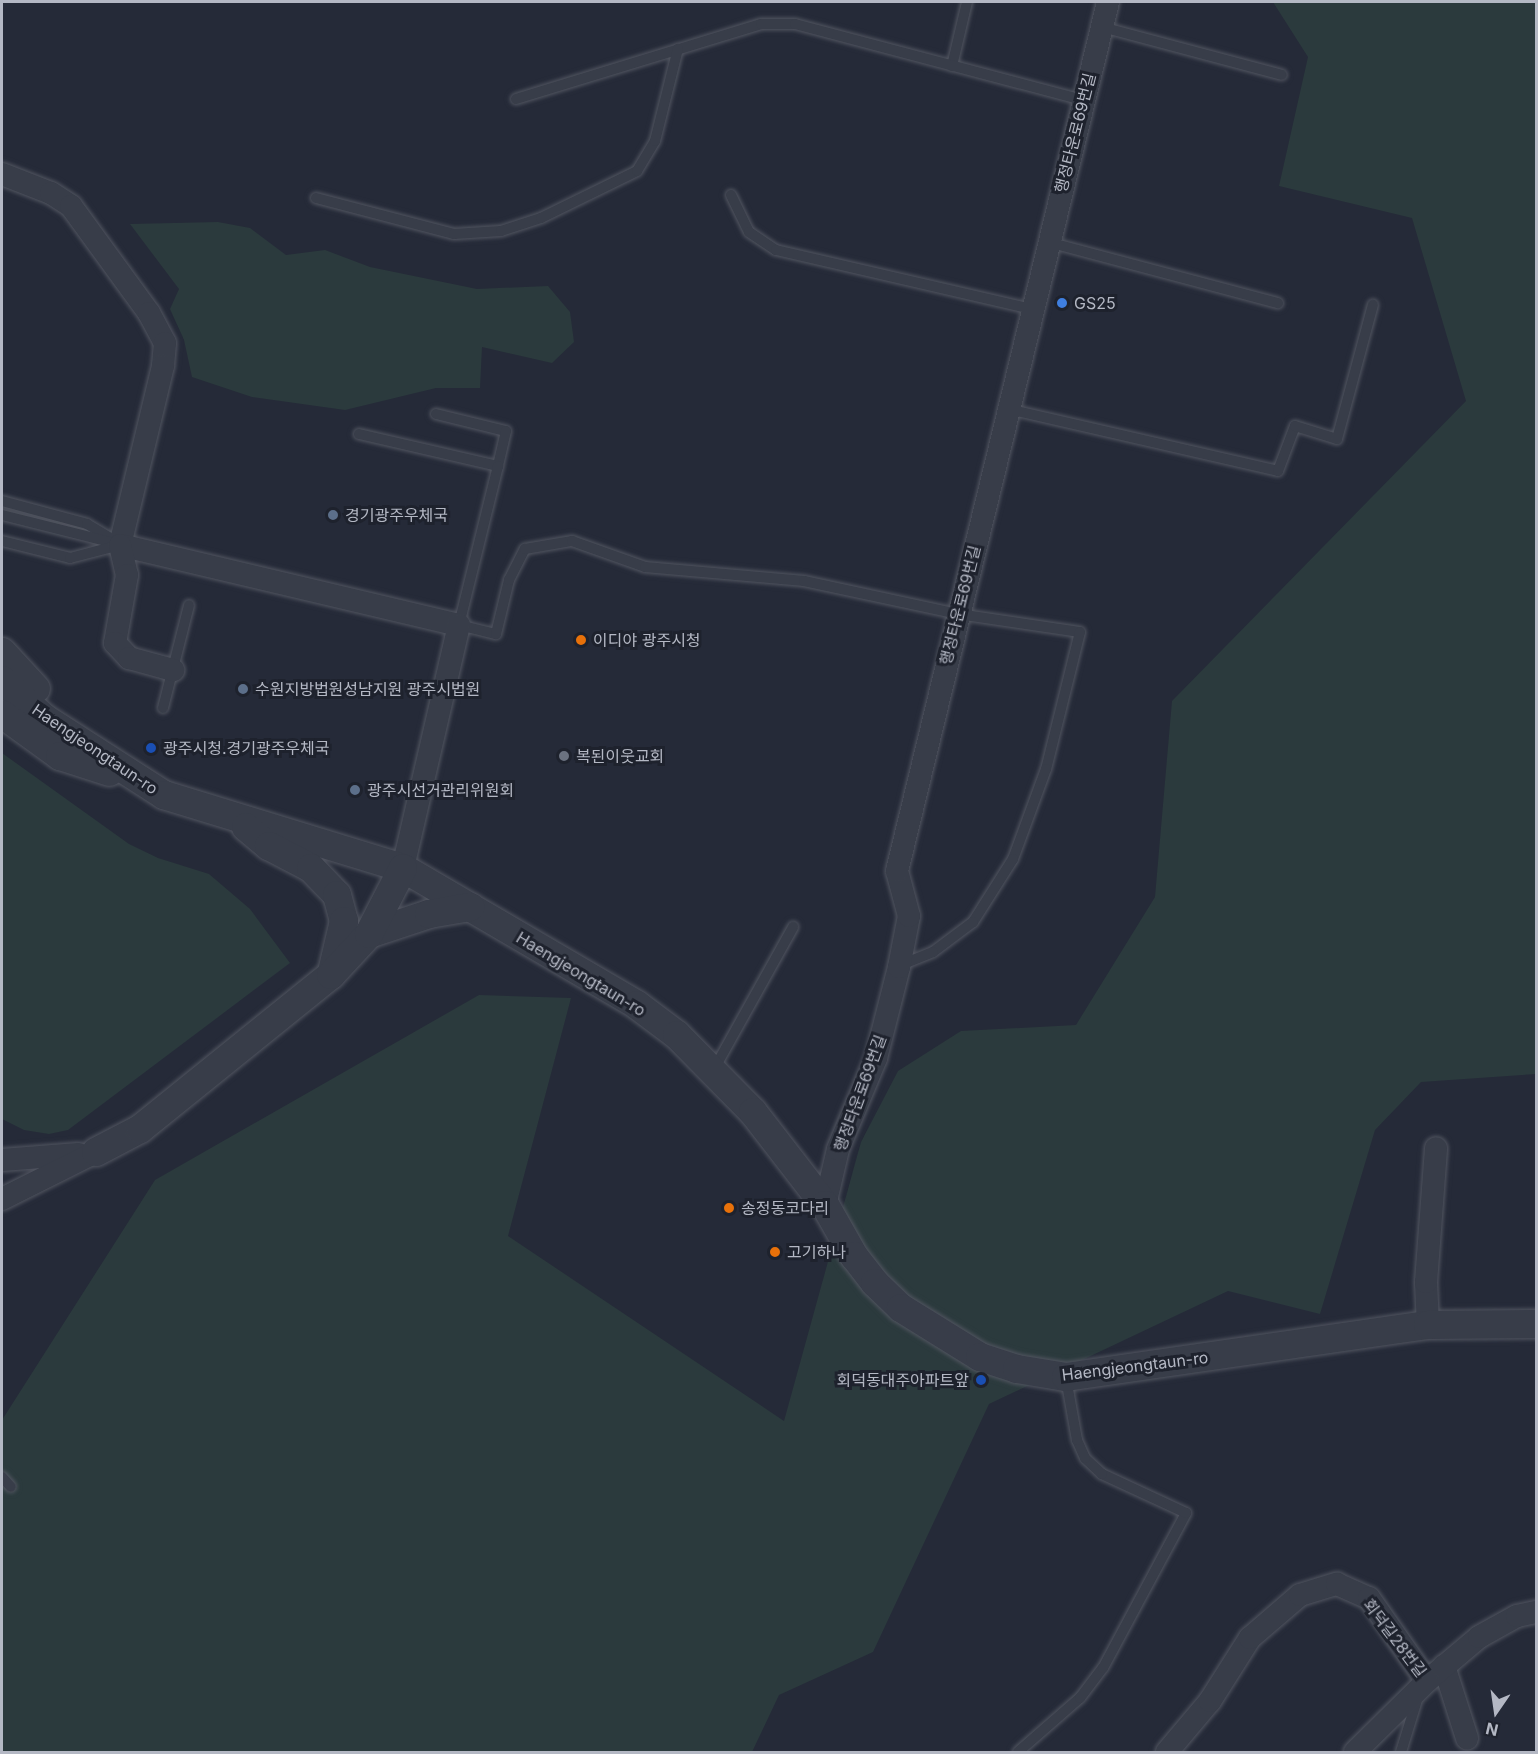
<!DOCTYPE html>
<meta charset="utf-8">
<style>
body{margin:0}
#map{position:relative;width:1538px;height:1754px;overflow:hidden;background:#252a38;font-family:Inter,"Noto Sans KR",sans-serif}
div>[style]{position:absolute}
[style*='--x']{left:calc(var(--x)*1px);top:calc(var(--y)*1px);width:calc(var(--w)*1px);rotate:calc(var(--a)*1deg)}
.green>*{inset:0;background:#2b3a3d}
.roads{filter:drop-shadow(0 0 2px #515560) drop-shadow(0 0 2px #515560)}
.service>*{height:10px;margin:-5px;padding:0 5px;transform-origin:5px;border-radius:5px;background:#383d49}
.minor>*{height:22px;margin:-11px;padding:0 11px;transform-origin:11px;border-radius:11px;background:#383d49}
.tertiary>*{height:28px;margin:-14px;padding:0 14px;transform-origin:14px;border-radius:14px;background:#383d49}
.dots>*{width:16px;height:16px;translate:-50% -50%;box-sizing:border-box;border:3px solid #1e222d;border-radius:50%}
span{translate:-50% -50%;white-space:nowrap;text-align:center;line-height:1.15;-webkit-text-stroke:6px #1e222d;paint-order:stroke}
.street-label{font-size:16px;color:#b4b8c4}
.poi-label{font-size:16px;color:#b4b8c4}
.left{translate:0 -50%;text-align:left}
.right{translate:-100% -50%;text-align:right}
.frame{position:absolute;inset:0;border:3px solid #b4b8c4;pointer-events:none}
.north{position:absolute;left:1466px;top:1682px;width:60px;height:60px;-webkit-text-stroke:4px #1e222d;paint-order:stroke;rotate:193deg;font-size:16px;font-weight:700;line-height:24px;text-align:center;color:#b4b8c4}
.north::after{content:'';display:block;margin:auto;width:21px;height:27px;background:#b4b8c4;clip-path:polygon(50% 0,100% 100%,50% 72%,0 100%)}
</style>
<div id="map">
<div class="green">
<i style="clip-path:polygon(1273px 2px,1536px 2px,1536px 1074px,1421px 1082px,1375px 1130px,1320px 1314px,1228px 1291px,989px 1404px,873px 1652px,779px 1695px,752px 1752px,2px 1752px,2px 1420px,155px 1180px,479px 995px,571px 998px,508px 1236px,784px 1421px,861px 1142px,898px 1071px,961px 1031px,1076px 1025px,1155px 897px,1172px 701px,1466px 401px,1412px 218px,1279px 186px,1308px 57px)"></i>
<i style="clip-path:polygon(218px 222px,250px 228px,286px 255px,325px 250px,370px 267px,477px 289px,548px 286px,570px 312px,574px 342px,552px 363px,482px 347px,480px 388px,436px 388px,345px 410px,252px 397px,192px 377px,184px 340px,170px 309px,179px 289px,130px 224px)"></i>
<i style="clip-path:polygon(2px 753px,129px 844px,158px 858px,209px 874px,250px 909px,290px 963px,68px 1130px,49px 1134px,24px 1130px,2px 1119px)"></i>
</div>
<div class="roads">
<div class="service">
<i style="--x:1102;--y:27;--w:186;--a:14.9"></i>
<i style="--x:952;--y:66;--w:66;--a:-76.8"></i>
<i style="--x:516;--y:99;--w:256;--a:-17"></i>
<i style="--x:761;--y:24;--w:34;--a:0"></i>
<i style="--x:795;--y:24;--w:298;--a:14.8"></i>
<i style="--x:731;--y:195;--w:41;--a:64.1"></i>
<i style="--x:749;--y:232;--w:32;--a:34"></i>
<i style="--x:776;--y:250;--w:263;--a:13"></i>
<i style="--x:316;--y:198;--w:143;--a:14.6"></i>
<i style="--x:454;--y:234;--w:47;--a:-3.7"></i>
<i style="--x:501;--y:231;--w:42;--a:-18"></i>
<i style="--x:541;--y:218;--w:107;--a:-26.1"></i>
<i style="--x:637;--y:171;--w:35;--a:-59"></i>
<i style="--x:655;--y:141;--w:95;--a:-76"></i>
<i style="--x:1048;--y:242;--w:238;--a:14.9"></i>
<i style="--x:1008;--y:409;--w:277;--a:12.9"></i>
<i style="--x:1278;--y:471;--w:48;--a:-69.3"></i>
<i style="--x:1295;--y:426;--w:44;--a:17.2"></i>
<i style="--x:1337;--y:439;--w:139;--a:-75"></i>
<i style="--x:436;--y:414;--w:72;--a:13.7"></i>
<i style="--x:506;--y:431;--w:36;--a:103"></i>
<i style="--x:359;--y:434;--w:143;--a:13"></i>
<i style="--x:498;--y:466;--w:164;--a:103.8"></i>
<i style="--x:459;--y:625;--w:38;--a:14"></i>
<i style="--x:496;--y:634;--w:56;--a:-76.5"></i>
<i style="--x:509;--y:580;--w:35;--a:-63"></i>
<i style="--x:525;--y:549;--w:48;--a:-9.7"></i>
<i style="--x:572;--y:541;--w:77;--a:19.6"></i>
<i style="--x:645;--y:567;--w:160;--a:5"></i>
<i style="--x:804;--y:581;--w:157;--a:12.1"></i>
<i style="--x:958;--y:614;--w:123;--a:8.4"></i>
<i style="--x:1080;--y:632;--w:141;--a:103.9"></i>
<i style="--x:1046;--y:769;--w:96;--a:110.1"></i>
<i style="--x:1013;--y:859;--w:75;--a:122.4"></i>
<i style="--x:973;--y:922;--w:50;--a:143.1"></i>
<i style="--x:933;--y:952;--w:37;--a:158"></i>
<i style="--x:2;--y:501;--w:88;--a:15.1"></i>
<i style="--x:87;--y:524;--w:39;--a:31"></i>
<i style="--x:2;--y:515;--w:115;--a:14"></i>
<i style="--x:2;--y:541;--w:70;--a:14"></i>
<i style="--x:70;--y:558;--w:52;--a:-14.6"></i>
<i style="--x:163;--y:708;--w:106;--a:-75.8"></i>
<i style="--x:713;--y:1071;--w:165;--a:-60.9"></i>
<i style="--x:2;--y:1477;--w:13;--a:48"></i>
<i style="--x:1018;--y:1752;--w:82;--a:-41.1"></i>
<i style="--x:1080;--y:1698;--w:38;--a:-53"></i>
<i style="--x:1103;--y:1668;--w:176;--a:-61.8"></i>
<i style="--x:1186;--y:1513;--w:93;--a:-155.1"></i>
<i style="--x:1102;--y:1474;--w:23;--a:-137"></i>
<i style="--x:1085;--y:1458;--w:20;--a:-114"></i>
<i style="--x:1077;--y:1440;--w:63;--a:-100.1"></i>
<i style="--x:1401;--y:1752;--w:54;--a:-72.9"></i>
</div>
<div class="minor">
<i style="--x:2;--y:174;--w:53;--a:21.2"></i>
<i style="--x:51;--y:193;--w:24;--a:33"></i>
<i style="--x:71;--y:206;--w:132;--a:53.9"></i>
<i style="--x:149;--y:313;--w:34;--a:62"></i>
<i style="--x:165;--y:343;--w:23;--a:95"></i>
<i style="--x:163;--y:366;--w:184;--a:103.5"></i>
<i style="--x:120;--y:545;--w:348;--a:13.3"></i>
<i style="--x:459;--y:625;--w:249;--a:103"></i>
<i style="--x:120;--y:545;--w:31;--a:77"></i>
<i style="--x:127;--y:575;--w:69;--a:100"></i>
<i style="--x:115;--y:643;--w:21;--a:47"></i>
<i style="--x:129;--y:658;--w:46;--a:15.3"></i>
<i style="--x:2;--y:1160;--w:77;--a:-4.5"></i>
<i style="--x:2;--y:1199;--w:105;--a:-26.6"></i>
<i style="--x:825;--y:1205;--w:57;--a:-76.9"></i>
<i style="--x:838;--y:1149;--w:99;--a:-67.3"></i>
<i style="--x:876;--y:1058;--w:94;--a:-75.8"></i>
<i style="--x:899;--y:967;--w:52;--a:-78.9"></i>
<i style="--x:909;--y:916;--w:47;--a:-104.9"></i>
<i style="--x:897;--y:871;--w:894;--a:-76.35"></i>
<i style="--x:1428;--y:1325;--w:43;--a:-92.7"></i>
<i style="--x:1426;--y:1282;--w:134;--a:-85.7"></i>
<i style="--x:1444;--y:1666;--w:76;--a:72.3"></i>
<i style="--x:1167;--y:1752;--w:67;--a:-49.9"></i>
<i style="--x:1210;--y:1701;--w:75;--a:-57.6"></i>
<i style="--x:1250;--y:1638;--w:66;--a:-40.7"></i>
<i style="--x:1300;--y:1595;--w:39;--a:-17"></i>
<i style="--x:1337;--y:1584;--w:35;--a:24"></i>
<i style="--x:1369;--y:1598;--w:101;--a:55.1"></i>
<i style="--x:1427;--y:1681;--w:68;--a:-40.2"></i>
<i style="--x:1479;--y:1637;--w:43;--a:-28.9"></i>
<i style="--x:1517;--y:1616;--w:19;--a:-12"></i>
<i style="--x:1355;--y:1752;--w:101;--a:-44.6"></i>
</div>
<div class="tertiary">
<i style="--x:2;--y:652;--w:50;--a:47.4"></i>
<i style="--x:2;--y:680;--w:57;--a:42.1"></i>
<i style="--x:44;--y:718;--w:143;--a:32.7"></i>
<i style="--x:164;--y:795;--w:250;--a:17"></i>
<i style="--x:403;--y:868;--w:271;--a:30.3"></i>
<i style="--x:637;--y:1005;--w:50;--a:36.9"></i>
<i style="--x:677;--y:1035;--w:108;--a:45.4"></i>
<i style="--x:753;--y:1112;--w:118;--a:52.3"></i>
<i style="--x:825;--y:1205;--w:59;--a:60.4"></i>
<i style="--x:854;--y:1256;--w:34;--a:52"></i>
<i style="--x:875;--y:1283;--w:36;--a:44"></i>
<i style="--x:901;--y:1308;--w:93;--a:31.8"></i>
<i style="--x:980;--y:1357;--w:39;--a:18"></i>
<i style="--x:1017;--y:1369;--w:50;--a:9.3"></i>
<i style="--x:1066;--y:1377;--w:366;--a:-8.2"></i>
<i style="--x:1428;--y:1325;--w:108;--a:-0.5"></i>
<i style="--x:2;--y:714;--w:72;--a:35.9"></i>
<i style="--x:60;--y:756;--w:52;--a:17.7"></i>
<i style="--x:246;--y:827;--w:30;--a:40"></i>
<i style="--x:269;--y:846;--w:47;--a:27.6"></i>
<i style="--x:311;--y:868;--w:37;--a:46"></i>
<i style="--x:337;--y:895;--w:27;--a:75"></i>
<i style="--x:344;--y:921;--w:52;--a:103.2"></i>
<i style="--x:369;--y:934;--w:63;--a:-18.4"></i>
<i style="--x:429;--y:914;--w:42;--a:-9.7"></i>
<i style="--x:96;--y:1152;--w:50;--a:-27.6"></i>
<i style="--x:140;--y:1129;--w:245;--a:-38.9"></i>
<i style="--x:331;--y:975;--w:56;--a:-47.2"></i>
<i style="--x:369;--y:934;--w:74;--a:-62.7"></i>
</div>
</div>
<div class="dots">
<i style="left:1062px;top:303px;background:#3f7fe0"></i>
<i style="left:333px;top:515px;background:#5c6f8a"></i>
<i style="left:581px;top:640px;background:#e8710a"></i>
<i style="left:243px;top:689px;background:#5c6f8a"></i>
<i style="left:151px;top:748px;background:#1a4fb4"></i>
<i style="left:564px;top:756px;background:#6b7280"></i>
<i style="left:355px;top:790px;background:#5c6f8a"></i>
<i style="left:729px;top:1208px;background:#e8710a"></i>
<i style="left:775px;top:1252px;background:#e8710a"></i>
<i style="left:981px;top:1380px;background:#1a4fb4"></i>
</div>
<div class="street-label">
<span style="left:1075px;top:133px;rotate:-76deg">행정타운로69번길</span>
<span style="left:960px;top:605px;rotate:-76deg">행정타운로69번길</span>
<span style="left:95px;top:749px;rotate:34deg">Haengjeongtaun-ro</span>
<span style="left:581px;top:974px;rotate:31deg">Haengjeongtaun-ro</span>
<span style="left:860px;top:1093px;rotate:-70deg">행정타운로69번길</span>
<span style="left:1135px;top:1366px;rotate:-7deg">Haengjeongtaun-ro</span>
<span style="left:1395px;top:1638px;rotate:53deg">회덕길28번길</span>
</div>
<div class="poi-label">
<span class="left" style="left:1074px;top:303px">GS25</span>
<span class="left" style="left:345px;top:515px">경기광주우체국</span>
<span class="left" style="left:593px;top:640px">이디야 광주시청</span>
<span class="left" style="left:255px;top:689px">수원지방법원성남지원 광주시법원</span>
<span class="left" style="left:163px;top:748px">광주시청.경기광주우체국</span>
<span class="left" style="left:576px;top:756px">복된이웃교회</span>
<span class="left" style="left:367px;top:790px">광주시선거관리위원회</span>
<span class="left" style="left:741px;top:1208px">송정동코다리</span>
<span class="left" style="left:787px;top:1252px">고기하나</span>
<span class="right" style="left:969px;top:1380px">회덕동대주아파트앞</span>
</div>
<div class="frame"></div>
<div class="north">N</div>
</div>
